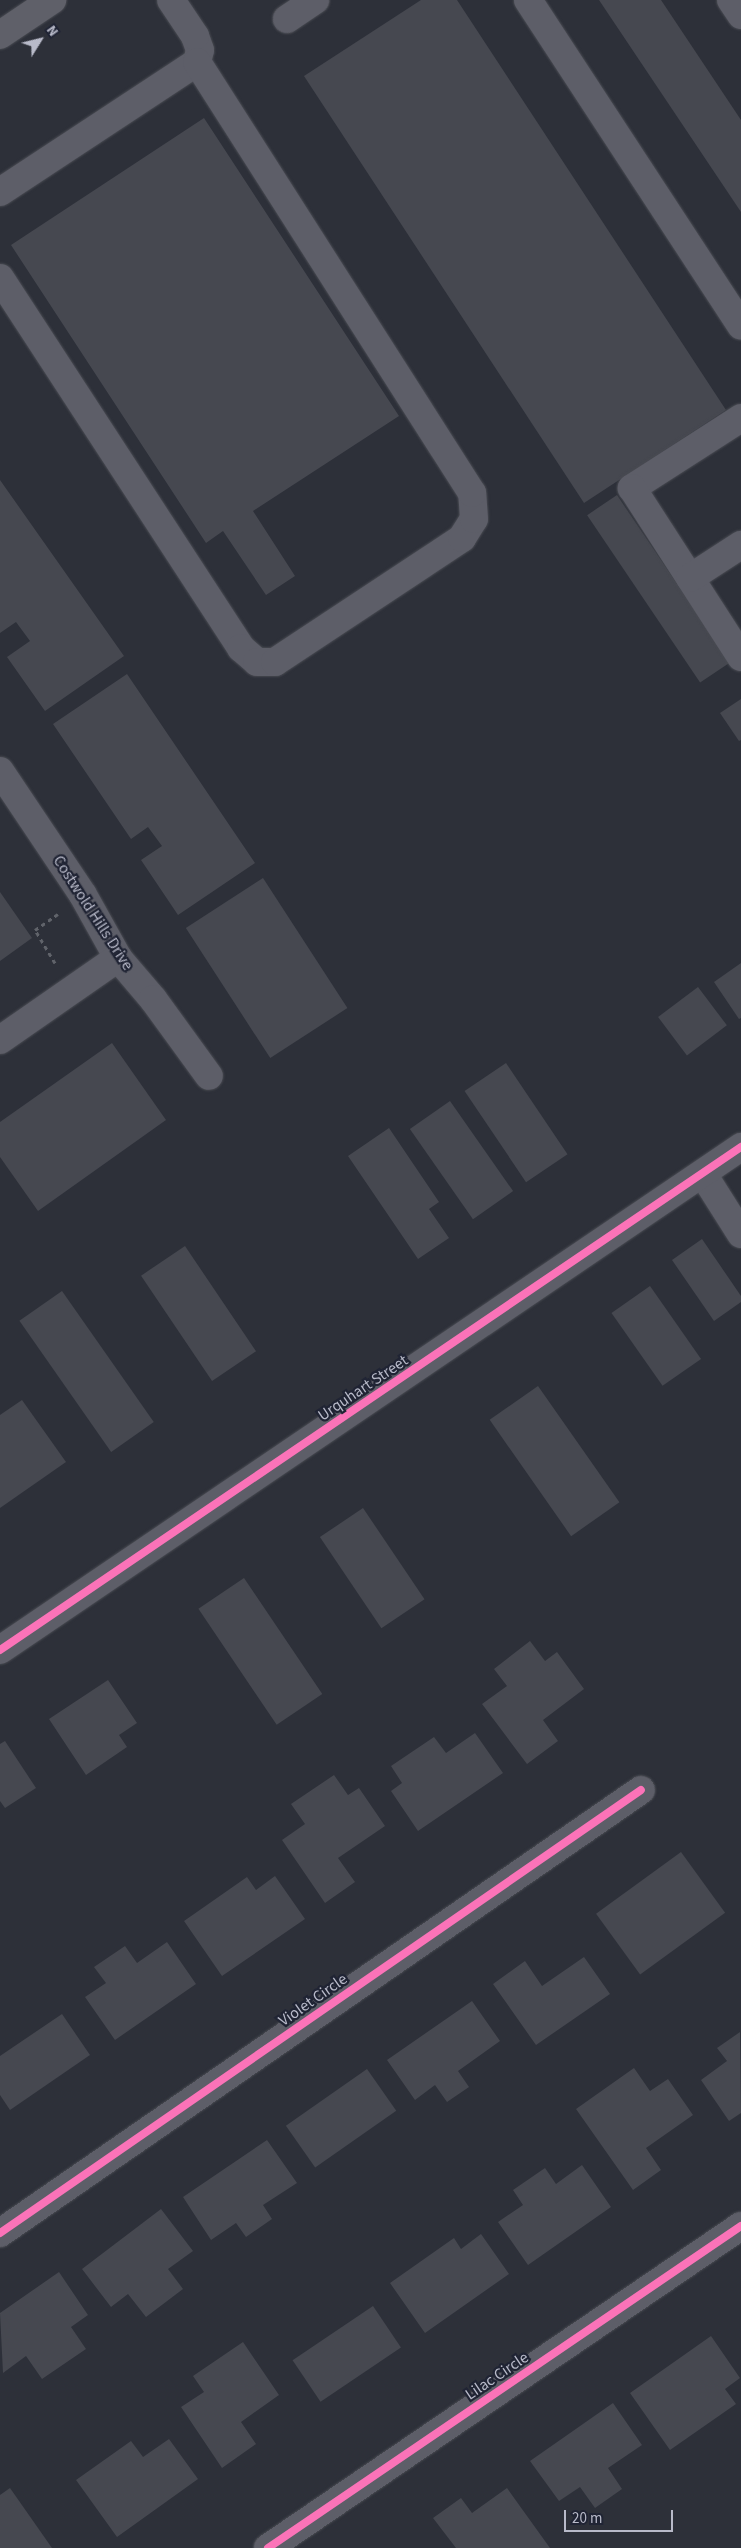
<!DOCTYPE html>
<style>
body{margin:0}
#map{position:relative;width:741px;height:2548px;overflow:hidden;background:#2d3039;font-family:"Source Sans 3",sans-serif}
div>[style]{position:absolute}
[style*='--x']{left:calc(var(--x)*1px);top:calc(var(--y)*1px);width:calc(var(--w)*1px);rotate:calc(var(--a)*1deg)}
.building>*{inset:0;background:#464850;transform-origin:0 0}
.path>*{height:3px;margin-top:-1.5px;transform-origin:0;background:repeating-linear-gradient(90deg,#60636a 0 4px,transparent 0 8px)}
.roads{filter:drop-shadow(0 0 1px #494b52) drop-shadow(0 0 1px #494b52)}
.minor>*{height:28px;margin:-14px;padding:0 14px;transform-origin:14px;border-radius:14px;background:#5d5e68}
.major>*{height:28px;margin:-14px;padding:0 14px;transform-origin:14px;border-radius:14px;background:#5f6069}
.cycleway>*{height:8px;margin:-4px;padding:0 4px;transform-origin:4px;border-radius:4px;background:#fb73b8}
span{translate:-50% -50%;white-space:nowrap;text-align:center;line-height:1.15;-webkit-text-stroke:4.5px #202434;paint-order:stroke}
.street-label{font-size:16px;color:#b8bac9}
.north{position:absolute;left:15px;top:15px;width:50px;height:50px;-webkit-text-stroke:4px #202434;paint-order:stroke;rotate:54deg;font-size:14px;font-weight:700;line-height:20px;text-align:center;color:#b8bac9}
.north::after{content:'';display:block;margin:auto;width:18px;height:22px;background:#b8bac9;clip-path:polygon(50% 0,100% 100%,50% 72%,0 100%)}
.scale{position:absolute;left:564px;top:2510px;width:109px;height:22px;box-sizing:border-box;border:2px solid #b8bac9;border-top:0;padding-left:6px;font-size:15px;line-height:18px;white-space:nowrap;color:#b8bac9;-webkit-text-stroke:4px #202434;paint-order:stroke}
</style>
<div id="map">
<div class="building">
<i style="clip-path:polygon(421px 0,457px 0,726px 410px,584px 503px,304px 76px)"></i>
<i style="clip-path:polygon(599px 0,661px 0,741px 120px,741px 212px)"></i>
<i style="clip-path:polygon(204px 118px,399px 416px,253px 511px,295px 576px,266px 595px,223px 531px,206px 543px,11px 245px)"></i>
<i style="clip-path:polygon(0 480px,124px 656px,45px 711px,7px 657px,30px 641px,16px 622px,0 633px)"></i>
<i style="left:617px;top:495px;width:202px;height:36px;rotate:56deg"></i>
<i style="clip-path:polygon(127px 674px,255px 863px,178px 915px,141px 860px,162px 846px,148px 827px,131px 839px,53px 724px)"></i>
<i style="clip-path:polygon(741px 699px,741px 740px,739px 741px,720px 713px)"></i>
<i style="left:263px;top:878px;width:155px;height:92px;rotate:57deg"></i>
<i style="clip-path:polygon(0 892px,32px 938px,0 961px)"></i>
<i style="clip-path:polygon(741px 963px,741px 1018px,739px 1019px,714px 982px)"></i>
<i style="left:698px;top:987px;width:48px;height:50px;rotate:53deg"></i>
<i style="clip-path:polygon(112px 1043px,166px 1120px,38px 1211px,0 1157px,0 1122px)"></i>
<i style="left:506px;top:1063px;width:110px;height:50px;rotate:56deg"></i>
<i style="left:450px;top:1101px;width:110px;height:49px;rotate:55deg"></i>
<i style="clip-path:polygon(389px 1128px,439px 1202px,429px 1209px,449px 1238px,418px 1259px,348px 1156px)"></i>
<i style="clip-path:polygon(702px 1239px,741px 1296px,741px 1302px,714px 1321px,672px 1260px)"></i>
<i style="left:185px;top:1246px;width:127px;height:53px;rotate:56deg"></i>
<i style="left:650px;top:1286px;width:89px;height:47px;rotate:55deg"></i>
<i style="left:62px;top:1291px;width:160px;height:52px;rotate:55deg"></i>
<i style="left:538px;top:1386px;width:142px;height:59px;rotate:55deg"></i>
<i style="clip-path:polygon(22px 1400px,66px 1462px,0 1508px,0 1415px)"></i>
<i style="left:363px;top:1508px;width:110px;height:52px;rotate:56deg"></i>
<i style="left:244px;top:1578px;width:140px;height:55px;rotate:56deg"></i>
<i style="clip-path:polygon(530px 1641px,545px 1661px,557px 1652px,584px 1689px,543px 1720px,558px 1741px,527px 1764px,482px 1704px,507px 1686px,494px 1669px)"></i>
<i style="clip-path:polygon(108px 1680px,137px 1723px,119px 1735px,127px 1747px,86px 1775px,49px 1719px)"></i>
<i style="clip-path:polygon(475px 1733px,503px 1773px,418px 1831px,391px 1791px,402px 1783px,391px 1766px,434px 1737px,446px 1753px)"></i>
<i style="clip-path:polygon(5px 1741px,36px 1788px,5px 1808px,0 1801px,0 1744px)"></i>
<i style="clip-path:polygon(334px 1775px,348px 1795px,359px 1788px,385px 1826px,338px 1858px,355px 1882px,325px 1903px,282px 1840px,305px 1824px,291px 1804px)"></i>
<i style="left:681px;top:1852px;width:75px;height:105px;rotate:54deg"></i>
<i style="clip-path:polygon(275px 1876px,305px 1919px,222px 1976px,184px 1921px,247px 1877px,256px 1890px)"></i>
<i style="clip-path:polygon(167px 1942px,196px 1984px,115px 2040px,85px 1997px,106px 1983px,94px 1967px,125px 1946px,137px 1963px)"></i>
<i style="clip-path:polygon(584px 1957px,610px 1994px,536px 2045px,493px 1984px,525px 1961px,542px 1986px)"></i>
<i style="clip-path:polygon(472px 2001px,500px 2041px,458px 2071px,469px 2087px,447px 2102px,435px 2085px,415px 2100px,387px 2060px)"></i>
<i style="clip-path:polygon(62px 2014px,90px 2055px,10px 2110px,0 2095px,0 2056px)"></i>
<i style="clip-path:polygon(740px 2032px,741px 2113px,729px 2121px,701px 2080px,727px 2061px,717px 2048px)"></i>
<i style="clip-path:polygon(634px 2068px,650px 2091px,668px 2079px,693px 2115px,646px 2148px,661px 2170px,633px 2190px,576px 2109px)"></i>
<i style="left:367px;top:2069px;width:51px;height:99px;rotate:55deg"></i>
<i style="clip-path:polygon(267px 2140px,297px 2183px,263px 2205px,272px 2219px,246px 2237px,236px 2223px,211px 2240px,183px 2197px)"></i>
<i style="clip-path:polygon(582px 2165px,611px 2207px,528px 2265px,498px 2222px,523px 2205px,513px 2190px,545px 2168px,556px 2184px)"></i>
<i style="clip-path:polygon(161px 2209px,193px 2251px,168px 2269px,183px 2289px,146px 2317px,128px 2294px,111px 2307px,82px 2269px)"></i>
<i style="clip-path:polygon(481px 2234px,509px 2274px,425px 2333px,390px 2283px,454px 2238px,461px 2249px)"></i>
<i style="clip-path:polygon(59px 2272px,88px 2315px,71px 2327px,86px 2349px,42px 2379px,26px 2356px,3px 2373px,0 2313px)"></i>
<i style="left:373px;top:2306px;width:50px;height:97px;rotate:56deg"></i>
<i style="clip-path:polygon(711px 2336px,740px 2378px,725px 2389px,736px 2404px,670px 2450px,630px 2393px)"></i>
<i style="clip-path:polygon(243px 2342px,279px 2395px,241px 2422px,256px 2444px,222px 2468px,181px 2407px,204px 2392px,193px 2376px)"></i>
<i style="clip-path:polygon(613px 2403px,642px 2445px,608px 2468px,622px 2489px,595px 2508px,580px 2487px,559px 2501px,530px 2461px)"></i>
<i style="clip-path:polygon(169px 2439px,198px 2479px,117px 2537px,76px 2480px,131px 2441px,143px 2457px)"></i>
<i style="clip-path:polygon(10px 2488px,52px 2548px,0 2548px,0 2495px)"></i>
<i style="clip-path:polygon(507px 2488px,550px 2548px,456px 2548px,433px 2518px,461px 2498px,472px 2513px)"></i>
</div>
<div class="path">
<i style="--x:55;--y:963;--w:39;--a:-121"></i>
<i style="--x:35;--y:930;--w:28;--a:-35"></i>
</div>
<div class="roads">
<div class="minor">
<i style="--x:528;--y:0;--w:389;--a:56.8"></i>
<i style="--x:731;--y:0;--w:18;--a:56"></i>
<i style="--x:287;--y:19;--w:34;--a:-34"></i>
<i style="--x:0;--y:192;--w:236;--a:-33.4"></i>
<i style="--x:197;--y:62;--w:12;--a:-76"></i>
<i style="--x:200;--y:50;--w:15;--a:-110"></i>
<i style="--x:195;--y:36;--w:43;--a:-123.7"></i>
<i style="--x:0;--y:278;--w:442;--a:56.9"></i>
<i style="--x:241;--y:648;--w:21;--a:41"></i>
<i style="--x:257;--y:662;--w:18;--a:0"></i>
<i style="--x:275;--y:662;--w:224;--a:-33.5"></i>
<i style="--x:462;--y:538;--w:22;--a:-58"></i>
<i style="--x:474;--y:519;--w:26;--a:-94"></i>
<i style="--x:472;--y:493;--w:511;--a:-122.54"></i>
<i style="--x:741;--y:418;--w:130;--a:147.3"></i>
<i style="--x:632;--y:488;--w:201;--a:57.2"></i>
<i style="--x:690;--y:578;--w:61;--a:-32.9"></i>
<i style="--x:0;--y:771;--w:149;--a:56.2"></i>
<i style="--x:83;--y:895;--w:72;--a:60.9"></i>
<i style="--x:118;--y:958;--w:54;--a:49.5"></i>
<i style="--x:153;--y:999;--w:95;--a:54"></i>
<i style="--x:0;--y:1040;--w:144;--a:-34.8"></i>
<i style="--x:703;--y:1174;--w:71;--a:57.7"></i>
<i style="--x:0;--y:1650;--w:896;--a:-34.17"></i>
<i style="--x:0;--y:2233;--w:779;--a:-34.65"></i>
<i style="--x:268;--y:2548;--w:572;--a:-34.25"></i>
</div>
<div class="major">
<i style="--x:0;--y:35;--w:63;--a:-33.9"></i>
</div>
</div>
<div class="cycleway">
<i style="--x:0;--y:1650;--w:896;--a:-34.17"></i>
<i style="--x:0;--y:2233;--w:779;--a:-34.65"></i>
<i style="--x:268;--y:2548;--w:572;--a:-34.25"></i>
</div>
<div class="street-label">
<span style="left:93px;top:913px;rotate:57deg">Costwold Hills Drive</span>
<span style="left:363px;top:1388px;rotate:-34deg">Urquhart Street</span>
<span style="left:313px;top:2000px;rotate:-35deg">Violet Circle</span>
<span style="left:497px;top:2376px;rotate:-34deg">Lilac Circle</span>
</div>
<div class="north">N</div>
<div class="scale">20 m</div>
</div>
